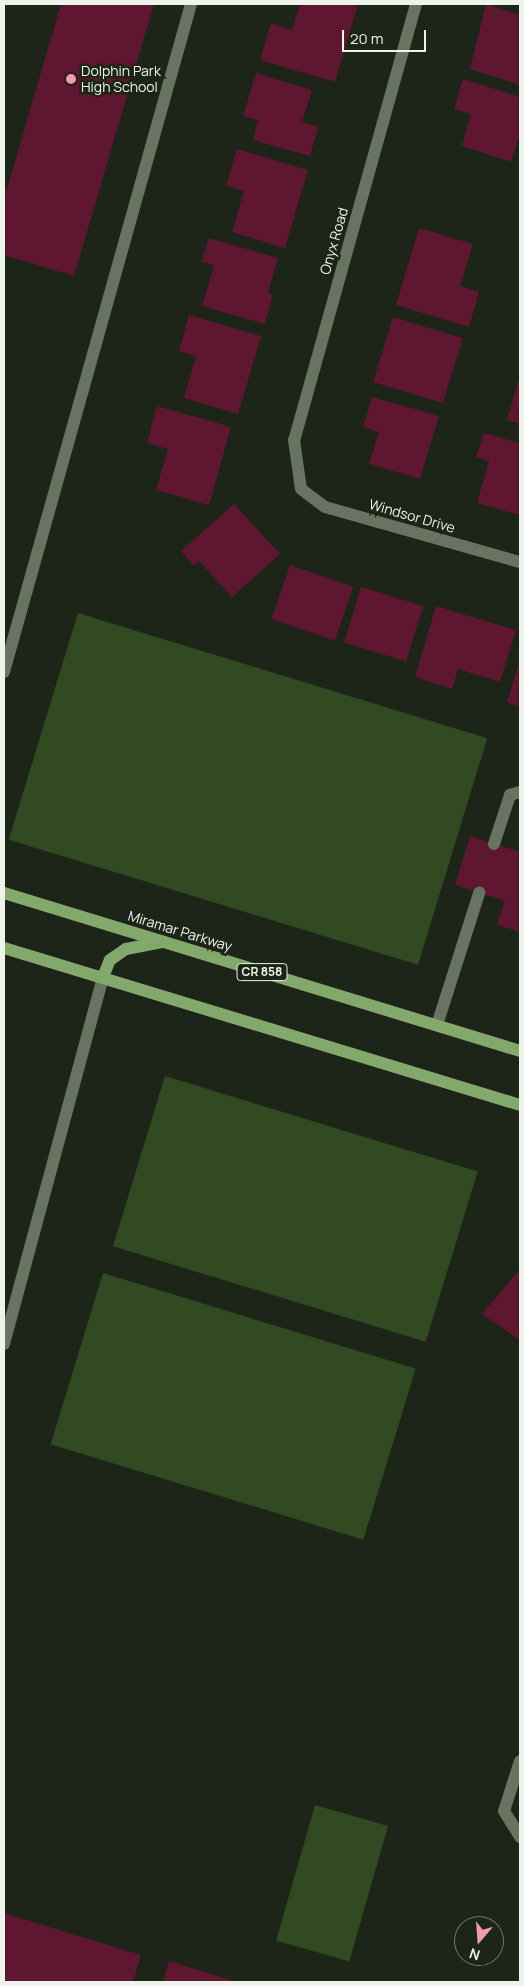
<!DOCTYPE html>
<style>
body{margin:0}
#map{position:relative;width:524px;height:1986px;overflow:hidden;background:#1c2517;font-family:Manrope,sans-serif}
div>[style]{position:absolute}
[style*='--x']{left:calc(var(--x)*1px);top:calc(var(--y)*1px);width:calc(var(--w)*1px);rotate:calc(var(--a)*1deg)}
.green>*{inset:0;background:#324a21;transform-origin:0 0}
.building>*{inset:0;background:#5f1731;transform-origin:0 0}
.lane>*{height:12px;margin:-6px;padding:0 6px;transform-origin:6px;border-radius:6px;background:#687362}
.street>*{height:12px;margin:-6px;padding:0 6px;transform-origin:6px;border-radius:6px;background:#687362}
.primary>*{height:12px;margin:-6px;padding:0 6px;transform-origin:6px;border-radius:6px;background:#83a86c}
.dots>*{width:14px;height:14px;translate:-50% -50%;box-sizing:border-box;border:2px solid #1c2517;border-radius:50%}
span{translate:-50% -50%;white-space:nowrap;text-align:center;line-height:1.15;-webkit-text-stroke:5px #1c2517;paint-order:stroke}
.shield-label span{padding:1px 4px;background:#1c2517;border:1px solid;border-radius:4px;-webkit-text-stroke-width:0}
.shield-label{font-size:12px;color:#edf4ea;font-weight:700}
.poi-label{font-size:14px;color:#edf4ea}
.left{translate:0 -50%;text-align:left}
.street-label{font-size:14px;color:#edf4ea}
.frame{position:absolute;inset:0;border:5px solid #edf4ea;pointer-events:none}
.north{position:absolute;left:454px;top:1916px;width:50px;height:50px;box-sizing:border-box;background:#1c2517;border:1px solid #70786b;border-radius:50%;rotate:198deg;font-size:14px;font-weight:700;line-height:20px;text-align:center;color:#edf4ea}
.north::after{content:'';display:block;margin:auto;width:18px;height:22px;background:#f19ab1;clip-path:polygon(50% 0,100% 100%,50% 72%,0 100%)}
.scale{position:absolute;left:342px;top:30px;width:84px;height:22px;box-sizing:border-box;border:2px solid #edf4ea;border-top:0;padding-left:6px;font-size:15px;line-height:18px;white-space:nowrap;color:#edf4ea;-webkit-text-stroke:4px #1c2517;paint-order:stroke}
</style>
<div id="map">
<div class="green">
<i style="left:78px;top:613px;width:428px;height:237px;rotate:17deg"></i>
<i style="left:165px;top:1076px;width:327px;height:178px;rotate:17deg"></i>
<i style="left:103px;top:1273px;width:327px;height:179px;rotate:17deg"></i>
<i style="left:315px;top:1805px;width:76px;height:141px;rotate:16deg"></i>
</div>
<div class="building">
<i style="clip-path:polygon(61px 4px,154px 4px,74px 276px,4px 255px,4px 199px)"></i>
<i style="clip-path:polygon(300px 4px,358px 4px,335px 82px,260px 60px,271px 23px,292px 30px)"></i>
<i style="clip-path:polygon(486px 4px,520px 15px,520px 85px,470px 69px)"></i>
<i style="clip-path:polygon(256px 73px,312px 90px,302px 122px,318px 127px,310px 156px,253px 140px,258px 120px,243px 116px)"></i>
<i style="clip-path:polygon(463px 79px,520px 97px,520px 133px,511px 162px,462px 146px,471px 114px,454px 109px)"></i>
<i style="clip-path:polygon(237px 149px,308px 170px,285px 248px,232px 232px,244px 191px,226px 186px)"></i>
<i style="clip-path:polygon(419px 228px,473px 244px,460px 286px,479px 292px,469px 327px,396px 305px)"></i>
<i style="clip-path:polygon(209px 238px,278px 258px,268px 293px,273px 295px,265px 324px,202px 306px,214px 265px,201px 262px)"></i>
<i style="clip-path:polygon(189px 315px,261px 336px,238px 414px,184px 398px,196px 356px,179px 351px)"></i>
<i style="left:393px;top:317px;width:73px;height:68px;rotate:17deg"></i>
<i style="clip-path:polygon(520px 375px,520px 424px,507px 420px)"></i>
<i style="clip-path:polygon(372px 397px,439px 416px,420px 479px,369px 464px,379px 432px,363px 427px)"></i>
<i style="clip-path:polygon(157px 406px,231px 427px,209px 505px,156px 490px,168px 449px,147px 443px)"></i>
<i style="clip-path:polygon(484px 433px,520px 443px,520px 515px,477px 503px,489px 461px,476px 457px)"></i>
<i style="clip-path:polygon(234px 504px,280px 554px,232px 597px,199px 561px,194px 566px,181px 551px)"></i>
<i style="left:290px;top:565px;width:67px;height:57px;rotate:19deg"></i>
<i style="left:361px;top:587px;width:65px;height:58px;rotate:17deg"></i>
<i style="clip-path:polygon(436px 606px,516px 630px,500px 682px,458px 669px,452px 689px,415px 677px)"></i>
<i style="clip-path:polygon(520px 660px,520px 707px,507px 702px)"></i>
<i style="clip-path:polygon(470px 836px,520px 852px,520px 932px,497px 925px,505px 901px,455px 885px)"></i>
<i style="clip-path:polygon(520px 1269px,520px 1340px,482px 1314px)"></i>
<i style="clip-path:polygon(4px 1913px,141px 1955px,133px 1982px,4px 1982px)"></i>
<i style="clip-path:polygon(169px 1961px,237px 1982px,163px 1982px)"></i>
</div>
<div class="lane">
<i style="--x:4;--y:672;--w:694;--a:-74.36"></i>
<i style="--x:494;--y:844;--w:52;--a:-71.9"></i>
<i style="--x:510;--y:795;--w:10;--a:-17"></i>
<i style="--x:437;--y:1025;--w:139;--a:-72.3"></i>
<i style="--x:4;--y:1344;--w:380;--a:-74.9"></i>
</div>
<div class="street">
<i style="--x:416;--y:4;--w:453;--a:105.6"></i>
<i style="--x:294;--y:440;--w:49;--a:81.9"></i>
<i style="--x:301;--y:489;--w:30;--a:37"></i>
<i style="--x:325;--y:507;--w:203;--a:15.8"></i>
<i style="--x:520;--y:1761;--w:52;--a:107.7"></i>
<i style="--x:504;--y:1811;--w:31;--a:58"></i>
</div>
<div class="primary">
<i style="--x:4;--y:893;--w:540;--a:17.02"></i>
<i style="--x:4;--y:948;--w:539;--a:16.92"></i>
<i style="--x:103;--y:977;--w:18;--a:-68"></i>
<i style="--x:110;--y:960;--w:19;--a:-35"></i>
<i style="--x:126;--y:949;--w:38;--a:-11"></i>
</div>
<div class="dots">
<i style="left:71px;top:79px;background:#f19ab1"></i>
</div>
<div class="shield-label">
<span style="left:262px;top:972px">CR 858</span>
</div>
<div class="poi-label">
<span class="left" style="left:81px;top:79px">Dolphin Park<br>High School</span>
</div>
<div class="street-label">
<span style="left:334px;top:241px;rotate:-74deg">Onyx Road</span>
<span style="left:412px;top:516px;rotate:16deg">Windsor Drive</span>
<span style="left:180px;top:931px;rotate:17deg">Miramar Parkway</span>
</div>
<div class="frame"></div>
<div class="north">N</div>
<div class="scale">20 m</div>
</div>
